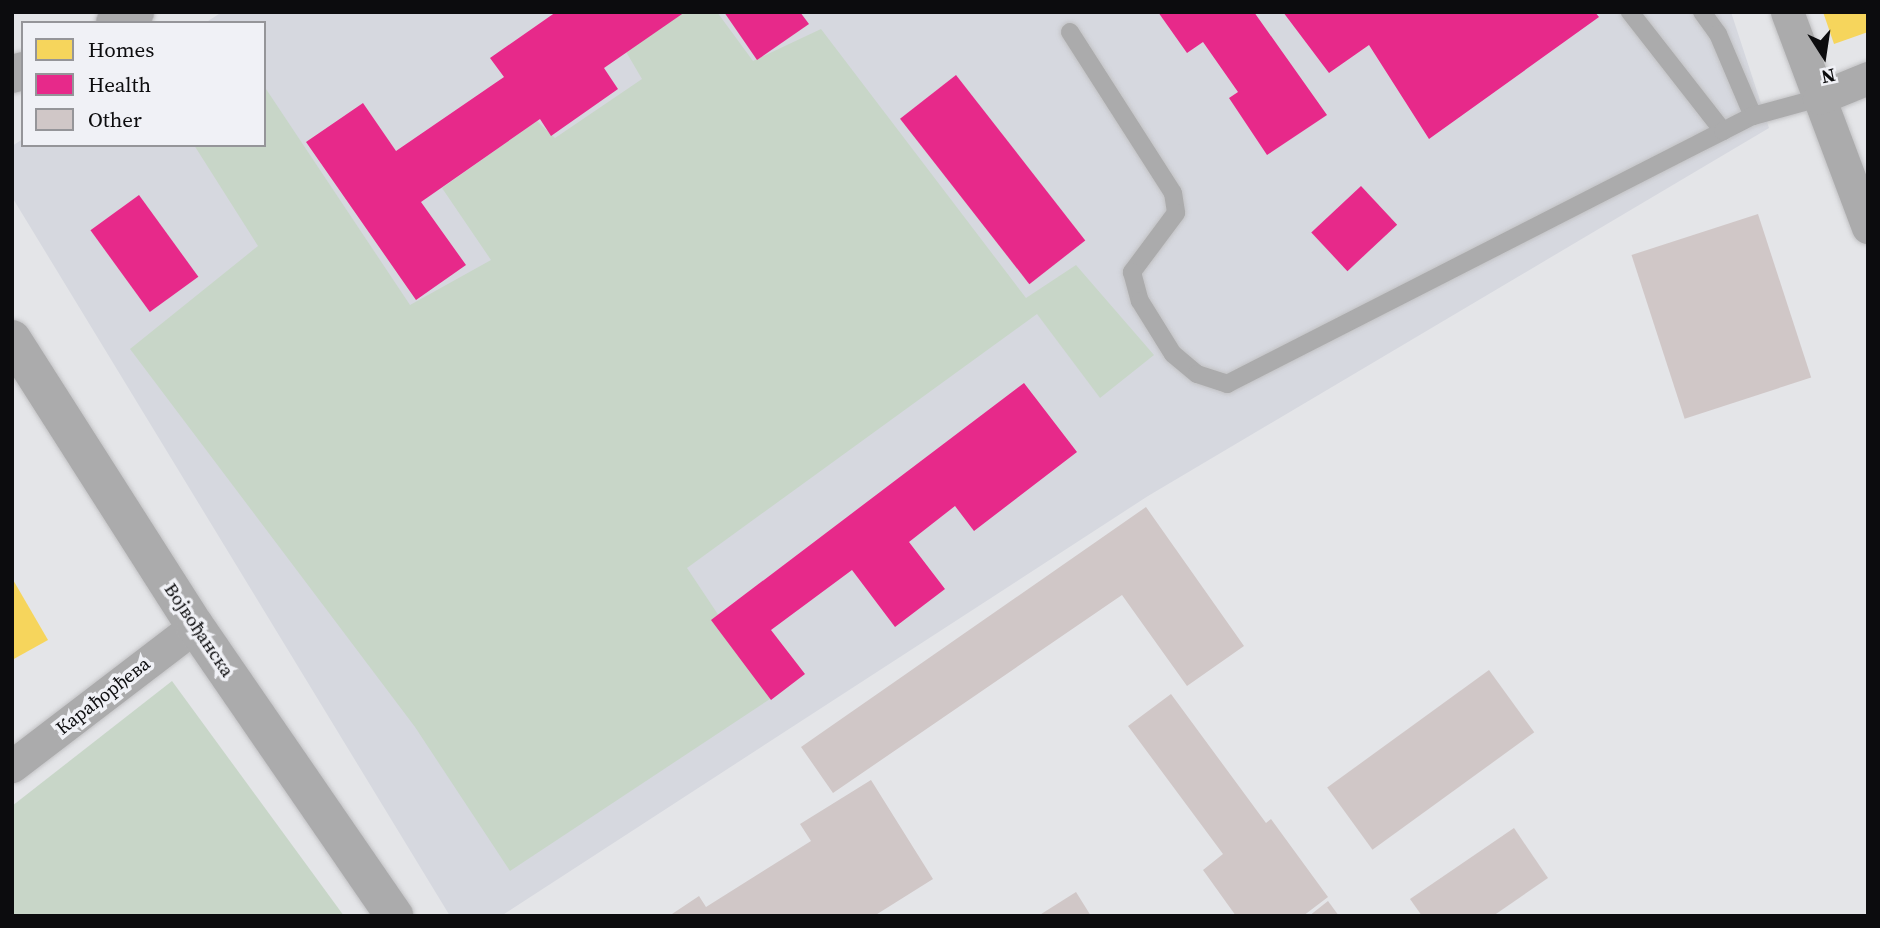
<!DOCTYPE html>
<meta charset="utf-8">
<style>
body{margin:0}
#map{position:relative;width:1880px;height:928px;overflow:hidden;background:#e4e5e8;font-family:"Source Serif 4",serif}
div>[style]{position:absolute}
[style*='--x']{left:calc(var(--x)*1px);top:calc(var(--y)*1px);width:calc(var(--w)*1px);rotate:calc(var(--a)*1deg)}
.built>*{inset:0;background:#d6d8df}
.green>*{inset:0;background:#c8d6c8}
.homes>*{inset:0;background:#f6d55c}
.health>*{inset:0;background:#e7298a;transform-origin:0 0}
.building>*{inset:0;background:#d0c7c7;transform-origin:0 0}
.roads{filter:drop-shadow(0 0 2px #c2c2c4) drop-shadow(0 0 2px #c2c2c4)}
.service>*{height:18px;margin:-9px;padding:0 9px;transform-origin:9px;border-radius:9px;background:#ababac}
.minor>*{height:33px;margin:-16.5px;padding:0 16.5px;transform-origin:16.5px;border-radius:16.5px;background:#ababac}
.tertiary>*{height:38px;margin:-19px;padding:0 19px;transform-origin:19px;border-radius:19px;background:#ababac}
span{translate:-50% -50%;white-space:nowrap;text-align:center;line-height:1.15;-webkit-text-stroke:7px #f0f1f6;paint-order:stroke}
.street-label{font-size:19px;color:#0c0c0e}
.frame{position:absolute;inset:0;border:14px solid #0c0c0e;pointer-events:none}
.legend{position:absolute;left:21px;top:21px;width:245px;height:126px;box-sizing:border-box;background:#f0f1f6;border:2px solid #959599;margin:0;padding:9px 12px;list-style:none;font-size:21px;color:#0c0c0e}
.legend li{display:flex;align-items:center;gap:14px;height:35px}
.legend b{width:35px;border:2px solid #959599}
.north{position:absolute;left:1789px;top:21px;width:70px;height:70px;-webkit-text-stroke:5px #f0f1f6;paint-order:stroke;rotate:168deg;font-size:19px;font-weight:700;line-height:28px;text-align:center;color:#0c0c0e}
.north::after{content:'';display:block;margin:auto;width:24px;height:32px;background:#0c0c0e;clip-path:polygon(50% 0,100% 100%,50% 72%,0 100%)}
</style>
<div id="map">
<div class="built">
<i style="clip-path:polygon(222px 12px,1731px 12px,1769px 128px,1148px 496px,501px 916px,450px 916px,12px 197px,12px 146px,23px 139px,23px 145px,264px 145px,264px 23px,205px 23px)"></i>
</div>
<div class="green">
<i style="clip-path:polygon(684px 12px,717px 12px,753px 61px,821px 29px,1026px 298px,1076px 265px,1154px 355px,1100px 398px,1037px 314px,687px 568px,773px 697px,510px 871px,415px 727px,130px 349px,258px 246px,194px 145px,264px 145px,264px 86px,410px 305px,491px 260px,442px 188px,537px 121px,555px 138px,642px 79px,625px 50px)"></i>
<i style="clip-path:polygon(172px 681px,344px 916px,12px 916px,12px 806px)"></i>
</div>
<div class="homes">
<i style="clip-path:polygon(1823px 12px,1868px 12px,1868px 32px,1834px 44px)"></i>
<i style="clip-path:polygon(12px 578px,48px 640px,12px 660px)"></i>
</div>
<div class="health">
<i style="clip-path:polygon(556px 12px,685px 12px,604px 68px,618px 89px,551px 136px,540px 119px,421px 202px,466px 265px,416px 300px,306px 142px,363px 103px,396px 151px,504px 77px,490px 58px)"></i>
<i style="clip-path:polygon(724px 12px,800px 12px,809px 24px,757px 60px)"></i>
<i style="clip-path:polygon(1158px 12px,1254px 12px,1327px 115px,1267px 155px,1229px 98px,1238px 92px,1203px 42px,1187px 53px)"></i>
<i style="clip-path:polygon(1283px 12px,1595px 12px,1599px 17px,1429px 139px,1369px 45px,1329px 73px)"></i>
<i style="left:956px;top:75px;width:210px;height:71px;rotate:52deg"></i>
<i style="left:1361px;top:186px;width:53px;height:68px;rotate:47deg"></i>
<i style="left:139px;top:195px;width:101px;height:60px;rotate:54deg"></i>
<i style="clip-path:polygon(1024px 383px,1077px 452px,974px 531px,955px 506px,909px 542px,945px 589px,895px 627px,852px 570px,771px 630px,805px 674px,771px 700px,711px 620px)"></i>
</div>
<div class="building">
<i style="left:1758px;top:214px;width:172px;height:133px;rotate:72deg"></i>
<i style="clip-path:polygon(1146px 507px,1244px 646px,1187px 686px,1122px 595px,833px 793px,801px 747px)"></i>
<i style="left:1489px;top:670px;width:77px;height:200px;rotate:54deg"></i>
<i style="clip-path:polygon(1171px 694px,1266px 823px,1271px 819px,1328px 897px,1303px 916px,1236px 916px,1203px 870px,1223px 854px,1128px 726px)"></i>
<i style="clip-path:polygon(871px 780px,933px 879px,874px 916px,669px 916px,699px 896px,706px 907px,811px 841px,800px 824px)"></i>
<i style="clip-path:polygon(1514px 828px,1548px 878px,1493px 916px,1422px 916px,1410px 899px)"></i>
<i style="clip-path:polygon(1076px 892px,1091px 916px,1038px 916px)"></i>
<i style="clip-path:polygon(1328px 901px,1339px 916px,1309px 916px)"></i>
</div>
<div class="roads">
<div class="service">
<i style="--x:1630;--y:12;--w:151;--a:52"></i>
<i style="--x:1702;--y:12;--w:27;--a:54"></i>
<i style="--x:1718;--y:34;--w:89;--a:66.9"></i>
<i style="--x:1070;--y:32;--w:191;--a:57.4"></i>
<i style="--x:1173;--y:193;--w:20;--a:81"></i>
<i style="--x:1176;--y:213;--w:74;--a:126.7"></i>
<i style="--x:1132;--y:272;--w:30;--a:75"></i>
<i style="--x:1140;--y:301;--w:62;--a:58.1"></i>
<i style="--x:1173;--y:354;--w:31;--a:40"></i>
<i style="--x:1197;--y:374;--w:32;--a:18"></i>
<i style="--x:1227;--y:384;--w:557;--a:-27.03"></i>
<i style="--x:1723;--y:131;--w:34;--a:-27"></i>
<i style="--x:1753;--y:116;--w:68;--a:-15.3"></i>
</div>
<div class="minor">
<i style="--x:1787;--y:12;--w:230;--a:69.4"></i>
<i style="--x:1819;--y:98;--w:53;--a:-22.2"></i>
<i style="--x:12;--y:766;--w:230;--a:-37.4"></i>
</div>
<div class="tertiary">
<i style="--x:115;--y:23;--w:23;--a:-29"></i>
<i style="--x:12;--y:74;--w:11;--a:-15"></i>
<i style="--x:12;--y:339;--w:340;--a:57.5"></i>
<i style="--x:195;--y:626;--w:352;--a:55.5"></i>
</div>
</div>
<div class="street-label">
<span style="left:199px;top:630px;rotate:56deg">Војвођанска</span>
<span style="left:103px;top:696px;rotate:-38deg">Карађорђева</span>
</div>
<div class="frame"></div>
<ul class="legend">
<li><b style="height:19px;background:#f6d55c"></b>Homes</li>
<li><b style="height:19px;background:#e7298a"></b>Health</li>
<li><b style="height:19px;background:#d0c7c7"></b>Other</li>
</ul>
<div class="north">N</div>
</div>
